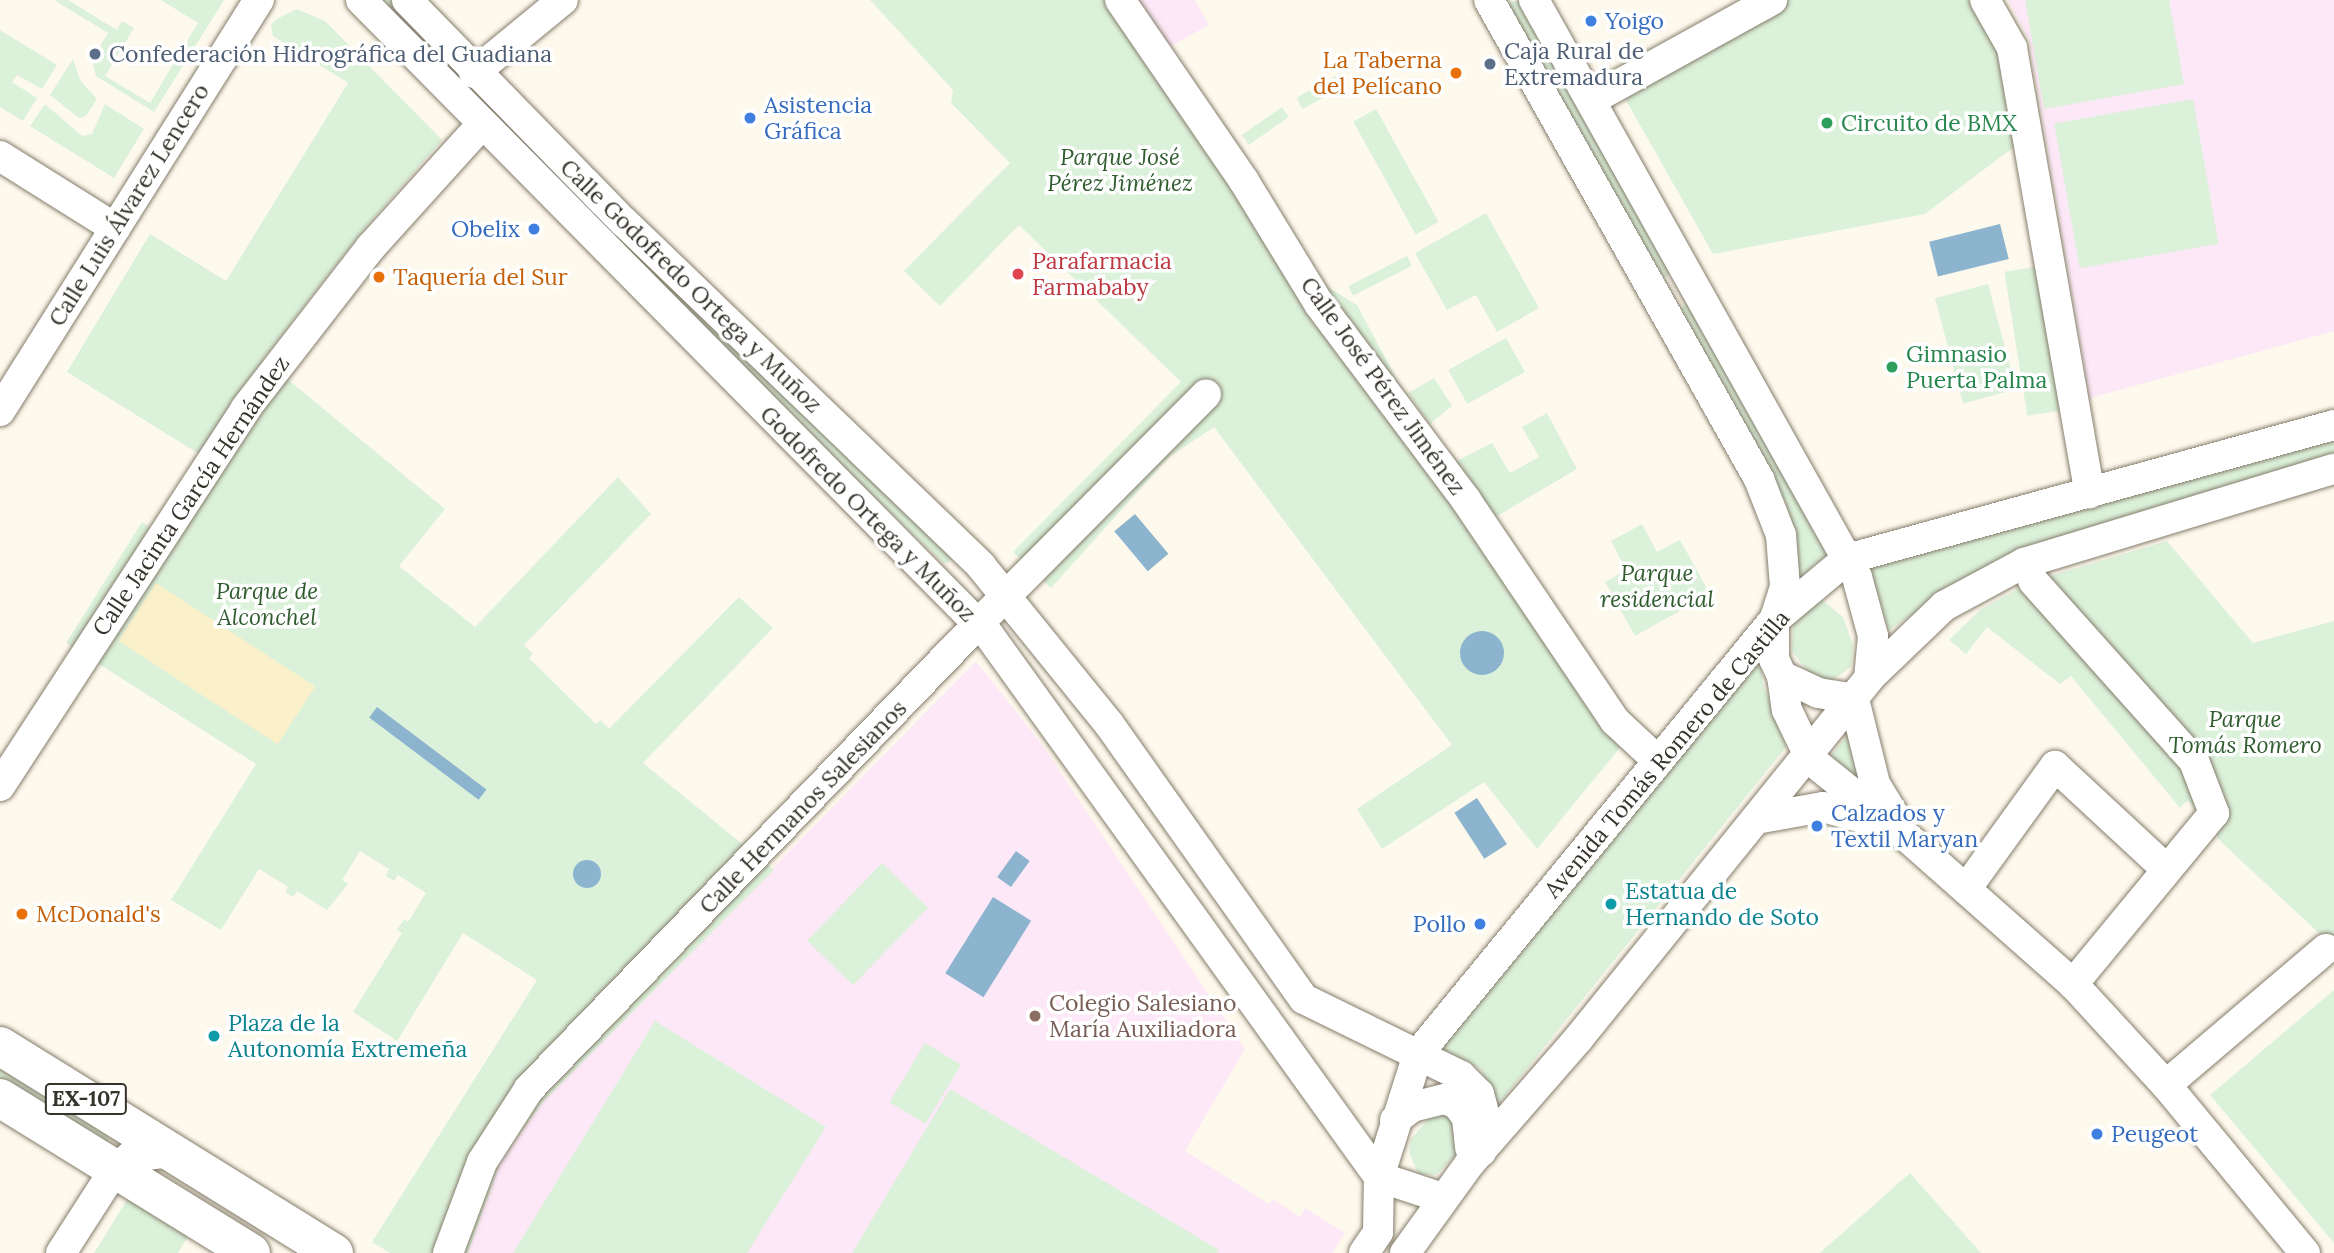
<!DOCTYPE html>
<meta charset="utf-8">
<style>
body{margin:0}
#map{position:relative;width:2334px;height:1253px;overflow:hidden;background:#fef9ed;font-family:Lora,serif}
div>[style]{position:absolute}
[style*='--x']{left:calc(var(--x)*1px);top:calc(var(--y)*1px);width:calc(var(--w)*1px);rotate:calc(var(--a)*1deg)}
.education>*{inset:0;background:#fde8f7}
.green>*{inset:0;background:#dbf1da;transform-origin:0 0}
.sand>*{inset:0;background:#faf0ca;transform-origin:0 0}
.water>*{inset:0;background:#8db4ce;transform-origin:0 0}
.round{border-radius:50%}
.roads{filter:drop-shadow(0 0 2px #857d6c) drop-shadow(0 0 2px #857d6c)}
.minor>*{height:30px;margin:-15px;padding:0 15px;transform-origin:15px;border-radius:15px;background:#fff}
.major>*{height:38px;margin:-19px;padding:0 19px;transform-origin:19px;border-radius:19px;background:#fff}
.dots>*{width:19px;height:19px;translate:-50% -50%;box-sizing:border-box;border:4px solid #fff;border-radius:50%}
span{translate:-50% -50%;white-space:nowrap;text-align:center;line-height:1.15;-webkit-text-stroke:7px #fff;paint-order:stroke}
.shield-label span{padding:2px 5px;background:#fff;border:2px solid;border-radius:5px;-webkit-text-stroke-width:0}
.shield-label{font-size:21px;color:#36332b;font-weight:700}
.shop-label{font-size:23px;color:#366cbe}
.left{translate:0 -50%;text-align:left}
.right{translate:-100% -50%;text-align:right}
.service-label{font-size:23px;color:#4e5e75}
.food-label{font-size:23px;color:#c56008}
.leisure-label{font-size:23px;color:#27864d}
.park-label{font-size:23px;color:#305c2f;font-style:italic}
.street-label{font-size:23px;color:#36332b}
.health-label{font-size:23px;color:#be3a42}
.culture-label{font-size:23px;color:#0d838f}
.education-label{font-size:23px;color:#785e54}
</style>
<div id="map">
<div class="education">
<i style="clip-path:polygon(1132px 0,1195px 0,1209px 25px,1167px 48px)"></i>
<i style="clip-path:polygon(2008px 0,2334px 0,2334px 331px,2090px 398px,2029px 39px)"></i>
<i style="clip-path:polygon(976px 661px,1043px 746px,1245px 1049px,1185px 1151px,1269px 1204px,1273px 1199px,1300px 1217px,1305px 1208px,1345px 1233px,1332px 1253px,468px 1253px,500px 1162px,542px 1103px)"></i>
</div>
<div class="green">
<i style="clip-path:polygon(54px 0,68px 0,117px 30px,122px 21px,134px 28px,105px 76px,150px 103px,198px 23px,161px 0,224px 0,154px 112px,96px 76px,92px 60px,108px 33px)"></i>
<i style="clip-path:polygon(369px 0,391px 0,954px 557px,948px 563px,943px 563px,477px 110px)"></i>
<i style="clip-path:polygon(870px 0,1132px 0,1312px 277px,1357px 305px,1401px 387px,1455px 462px,1492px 443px,1510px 473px,1539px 457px,1522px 427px,1547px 413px,1577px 469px,1494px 518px,1636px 728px,1537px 849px,1484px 782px,1382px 849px,1357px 809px,1452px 745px,1214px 427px,1169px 457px,1051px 588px,1013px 552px,1181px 382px,1019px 225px,940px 306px,904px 271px,1010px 163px,951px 103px,953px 90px)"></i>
<i style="clip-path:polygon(1753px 0,1977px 0,2003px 49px,2019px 143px,1925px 214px,1713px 254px,1614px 79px)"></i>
<i style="clip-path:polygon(2025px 0,2169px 0,2184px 84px,2044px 109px)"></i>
<i style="clip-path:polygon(1512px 1px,1521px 2px,1670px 273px,1668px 276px,1662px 278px,1509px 5px)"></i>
<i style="clip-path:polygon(297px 9px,325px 21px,442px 140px,359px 235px,263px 359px,445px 509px,399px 566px,475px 627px,618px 477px,651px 514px,524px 645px,533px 654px,529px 658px,596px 724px,601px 720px,609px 729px,739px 597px,773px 628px,643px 763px,774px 870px,542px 1103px,500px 1162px,468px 1253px,390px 1253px,372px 1242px,537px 980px,463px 933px,397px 1041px,353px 1012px,402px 933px,397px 930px,404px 919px,408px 922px,426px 893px,398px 875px,394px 881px,386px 876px,389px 869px,360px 851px,342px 880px,348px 884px,327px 910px,297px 891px,293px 897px,285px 892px,288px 887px,259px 869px,221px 930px,171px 900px,256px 764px,66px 643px,142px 522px,153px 529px,199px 454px,67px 372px,150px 234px,226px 281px,348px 83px,273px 36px,271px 25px,275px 20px)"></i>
<i style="clip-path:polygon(0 30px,57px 65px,42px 89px,17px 75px,12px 82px,37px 98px,23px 121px,0 107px)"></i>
<i style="clip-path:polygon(73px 59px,80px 80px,97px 99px,86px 116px,79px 118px,50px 95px)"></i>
<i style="left:1341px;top:73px;width:13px;height:51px;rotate:61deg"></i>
<i style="left:2193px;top:99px;width:147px;height:141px;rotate:80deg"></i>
<i style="clip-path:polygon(45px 104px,82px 136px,92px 134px,105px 104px,144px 129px,114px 178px,30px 126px)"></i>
<i style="left:1282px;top:107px;width:12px;height:49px;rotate:55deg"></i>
<i style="left:1376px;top:109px;width:129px;height:26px;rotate:61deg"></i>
<i style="clip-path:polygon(1486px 213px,1539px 308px,1497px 332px,1476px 295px,1447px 310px,1415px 253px)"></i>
<i style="left:1407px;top:256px;width:11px;height:66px;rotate:63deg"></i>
<i style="left:2040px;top:266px;width:146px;height:36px;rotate:81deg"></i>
<i style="left:1988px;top:284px;width:109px;height:55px;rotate:75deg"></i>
<i style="clip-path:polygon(1687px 302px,1831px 552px,1797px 579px,1793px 527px,1786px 503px,1678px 312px)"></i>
<i style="left:1506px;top:338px;width:39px;height:66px;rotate:61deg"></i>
<i style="clip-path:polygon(1434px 378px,1452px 406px,1430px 424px,1408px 393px)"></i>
<i style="clip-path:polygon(2334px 434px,2334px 455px,1952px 588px,1889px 630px,1868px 567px)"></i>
<i style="clip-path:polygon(1642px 524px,1657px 552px,1680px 540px,1710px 594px,1635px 636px,1605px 582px,1626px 570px,1611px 541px)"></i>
<i style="clip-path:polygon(2167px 541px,2253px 643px,2334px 621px,2334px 947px,2221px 842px,2188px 800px,2180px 808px,2071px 676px,2060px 684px,1987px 627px,1966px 654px,1949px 640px,1981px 609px,2033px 581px)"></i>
<i style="clip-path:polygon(1822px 600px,1843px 617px,1853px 645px,1851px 667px,1831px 681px,1813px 678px,1792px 651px,1793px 624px,1813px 602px)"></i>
<i style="clip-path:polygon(1760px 657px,1763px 684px,1786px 747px,1496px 1107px,1482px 1071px,1467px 1061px,1439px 1056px,1452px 1031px)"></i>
<i style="clip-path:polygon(1850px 732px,1867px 789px,1827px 761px)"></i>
<i style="left:882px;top:863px;width:64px;height:108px;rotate:44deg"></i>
<i style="clip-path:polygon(2334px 990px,2334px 1243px,2210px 1095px)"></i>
<i style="clip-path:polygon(655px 1021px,826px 1127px,747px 1253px,513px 1253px)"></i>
<i style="left:925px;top:1043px;width:42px;height:69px;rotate:31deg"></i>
<i style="left:0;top:1062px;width:133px;height:16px;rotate:32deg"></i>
<i style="clip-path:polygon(950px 1089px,1219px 1250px,1217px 1253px,852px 1253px)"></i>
<i style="clip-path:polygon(1438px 1108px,1450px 1112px,1460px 1136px,1456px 1155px,1436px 1175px,1418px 1174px,1409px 1152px,1411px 1139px)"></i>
<i style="clip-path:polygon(1910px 1173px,1981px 1253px,1820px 1253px)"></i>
<i style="clip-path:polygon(132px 1192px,192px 1230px,178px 1253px,94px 1253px)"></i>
</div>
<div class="sand">
<i style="left:156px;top:583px;width:190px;height:69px;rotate:33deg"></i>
</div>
<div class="water">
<i style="left:2000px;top:224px;width:36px;height:73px;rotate:76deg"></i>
<i style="left:1135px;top:514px;width:52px;height:27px;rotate:50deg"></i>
<i class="round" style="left:1460px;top:631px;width:44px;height:44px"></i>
<i style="left:377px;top:707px;width:137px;height:13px;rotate:37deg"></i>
<i style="left:1477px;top:798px;width:55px;height:27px;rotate:57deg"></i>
<i style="left:1016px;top:851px;width:17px;height:32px;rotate:36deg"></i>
<i class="round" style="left:573px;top:860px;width:28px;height:28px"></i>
<i style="left:993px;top:897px;width:45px;height:90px;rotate:32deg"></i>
</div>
<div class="roads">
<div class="minor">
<i style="--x:361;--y:0;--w:893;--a:45.32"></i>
<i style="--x:989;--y:635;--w:668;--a:54.26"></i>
<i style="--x:1379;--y:1177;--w:66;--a:18.4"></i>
<i style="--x:407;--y:0;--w:310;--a:45.7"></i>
<i style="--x:624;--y:222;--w:496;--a:43.9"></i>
<i style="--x:981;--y:566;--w:203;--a:51"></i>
<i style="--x:1109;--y:724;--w:337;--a:54.7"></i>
<i style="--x:1304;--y:999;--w:175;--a:26.1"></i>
<i style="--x:1461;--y:1076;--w:25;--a:45"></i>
<i style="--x:1479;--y:1094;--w:28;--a:75"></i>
<i style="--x:1486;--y:1121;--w:31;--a:99"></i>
<i style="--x:1120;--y:0;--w:219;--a:55.6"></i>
<i style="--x:1244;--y:181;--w:144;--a:58.6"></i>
<i style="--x:1319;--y:304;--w:245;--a:53.1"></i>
<i style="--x:1466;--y:500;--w:267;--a:56"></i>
<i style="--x:1615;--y:721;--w:59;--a:42.9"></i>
<i style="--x:1489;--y:0;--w:550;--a:60.59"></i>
<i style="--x:1759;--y:479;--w:60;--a:68.6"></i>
<i style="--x:1781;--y:535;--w:52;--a:85.6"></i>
<i style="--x:1785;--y:587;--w:35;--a:108"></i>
<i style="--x:1774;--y:620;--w:39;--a:90"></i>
<i style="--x:1774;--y:659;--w:19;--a:65"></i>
<i style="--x:1782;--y:676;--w:40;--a:25"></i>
<i style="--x:1818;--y:693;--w:36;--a:9"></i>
<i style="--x:1534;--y:0;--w:661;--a:60.76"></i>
<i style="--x:1857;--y:577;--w:61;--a:74.8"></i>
<i style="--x:1873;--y:636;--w:42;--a:95.4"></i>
<i style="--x:1985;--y:0;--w:55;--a:60.6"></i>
<i style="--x:2012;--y:48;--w:452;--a:80.1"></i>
<i style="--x:474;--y:73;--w:115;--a:-39.4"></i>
<i style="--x:1591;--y:100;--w:207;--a:-28.9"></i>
<i style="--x:0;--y:156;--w:136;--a:32.1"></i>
<i style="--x:0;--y:411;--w:486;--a:-57.8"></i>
<i style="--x:2033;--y:581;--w:241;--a:48.2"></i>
<i style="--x:2194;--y:761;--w:56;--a:69"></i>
<i style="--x:2214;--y:813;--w:222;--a:129.5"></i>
<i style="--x:1782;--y:676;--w:34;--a:82"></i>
<i style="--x:1787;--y:710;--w:55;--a:64.4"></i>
<i style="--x:1811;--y:760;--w:124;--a:38.8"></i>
<i style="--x:1908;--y:838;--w:220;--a:41.5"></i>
<i style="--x:2073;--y:984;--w:137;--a:47.4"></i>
<i style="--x:2166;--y:1085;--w:218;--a:50.4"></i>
<i style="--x:1854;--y:699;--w:88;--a:76.1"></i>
<i style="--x:1875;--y:784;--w:44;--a:58.8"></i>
<i style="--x:0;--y:786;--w:451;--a:-56.9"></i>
<i style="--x:246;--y:408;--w:204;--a:-52.2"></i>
<i style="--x:371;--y:247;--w:166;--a:-47.9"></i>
<i style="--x:1756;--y:819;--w:68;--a:-10.2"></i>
<i style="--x:1823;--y:807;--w:52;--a:15.6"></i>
<i style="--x:1966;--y:889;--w:152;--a:-54.1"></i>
<i style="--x:2055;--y:766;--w:150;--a:42.8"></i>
<i style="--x:2166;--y:1085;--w:210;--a:-40.4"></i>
<i style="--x:1395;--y:1120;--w:21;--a:-37"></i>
<i style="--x:1412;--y:1107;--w:34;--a:-14"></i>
<i style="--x:1445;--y:1099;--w:13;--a:23"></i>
<i style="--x:1457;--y:1104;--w:17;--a:54"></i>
<i style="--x:1467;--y:1118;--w:30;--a:84"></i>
<i style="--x:61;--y:1253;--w:100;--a:-57.3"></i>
<i style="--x:115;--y:1169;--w:19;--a:-39"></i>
<i style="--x:130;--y:1157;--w:41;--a:-7"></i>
<i style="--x:448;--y:1253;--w:97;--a:-69.5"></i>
<i style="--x:482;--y:1162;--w:87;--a:-57.2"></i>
<i style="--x:529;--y:1089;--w:645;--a:-46.01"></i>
<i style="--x:977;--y:625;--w:325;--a:-45.2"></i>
<i style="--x:1364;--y:1253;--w:25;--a:-56"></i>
<i style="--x:1378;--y:1232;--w:55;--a:-89"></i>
<i style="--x:1379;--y:1177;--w:129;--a:-72.4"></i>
<i style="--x:1418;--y:1054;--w:561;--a:-50.64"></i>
<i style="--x:1774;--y:620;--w:95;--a:-39.9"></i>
<i style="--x:1847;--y:559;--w:505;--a:-15.38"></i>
<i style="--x:1405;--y:1253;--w:111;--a:-54.2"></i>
<i style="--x:1470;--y:1163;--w:166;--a:-48.9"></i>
<i style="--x:1579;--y:1038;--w:462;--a:-51.1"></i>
<i style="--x:1869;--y:678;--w:104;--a:-43.8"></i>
<i style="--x:1944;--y:606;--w:91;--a:-28.3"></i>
<i style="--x:2024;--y:563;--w:324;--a:-16.9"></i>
</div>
<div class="major">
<i style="--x:0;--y:1046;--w:393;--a:31.8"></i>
<i style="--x:0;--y:1098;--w:295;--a:31.7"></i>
</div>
</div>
<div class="dots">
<i style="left:1591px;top:21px;background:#3f7fe0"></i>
<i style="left:95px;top:54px;background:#5c6f8a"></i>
<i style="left:1490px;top:64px;background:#5c6f8a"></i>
<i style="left:1456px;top:73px;background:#e8710a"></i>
<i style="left:750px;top:118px;background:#3f7fe0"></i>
<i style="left:1827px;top:123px;background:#2e9e5b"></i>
<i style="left:534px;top:229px;background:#3f7fe0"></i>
<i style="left:1018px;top:274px;background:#e0444e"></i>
<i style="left:379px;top:277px;background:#e8710a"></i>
<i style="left:1892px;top:367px;background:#2e9e5b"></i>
<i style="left:1817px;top:826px;background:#3f7fe0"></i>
<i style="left:1611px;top:904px;background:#0f9aa8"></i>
<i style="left:22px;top:914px;background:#e8710a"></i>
<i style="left:1480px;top:924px;background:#3f7fe0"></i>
<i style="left:1035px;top:1016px;background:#8d6e63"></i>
<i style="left:214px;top:1036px;background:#0f9aa8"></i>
<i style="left:2097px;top:1134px;background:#3f7fe0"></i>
</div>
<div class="shield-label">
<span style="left:86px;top:1099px">EX-107</span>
</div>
<div class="shop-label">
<span class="left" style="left:1605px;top:21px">Yoigo</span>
<span class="left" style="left:764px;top:118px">Asistencia<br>Gráfica</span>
<span class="right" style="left:520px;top:229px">Obelix</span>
<span class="left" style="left:1831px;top:826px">Calzados y<br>Textil Maryan</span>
<span class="right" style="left:1466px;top:924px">Pollo</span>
<span class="left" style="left:2111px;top:1134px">Peugeot</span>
</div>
<div class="service-label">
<span class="left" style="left:1504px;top:64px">Caja Rural de<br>Extremadura</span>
<span class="left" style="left:109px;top:54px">Confederación Hidrográfica del Guadiana</span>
</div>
<div class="food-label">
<span class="right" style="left:1442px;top:73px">La Taberna<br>del Pelícano</span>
<span class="left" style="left:393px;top:277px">Taquería del Sur</span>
<span class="left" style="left:36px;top:914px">McDonald's</span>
</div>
<div class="leisure-label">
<span class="left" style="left:1841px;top:123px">Circuito de BMX</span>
<span class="left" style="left:1906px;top:367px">Gimnasio<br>Puerta Palma</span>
</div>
<div class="park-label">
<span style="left:1120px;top:170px">Parque José<br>Pérez Jiménez</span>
<span style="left:1657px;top:586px">Parque<br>residencial</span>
<span style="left:267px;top:604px">Parque de<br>Alconchel</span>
<span style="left:2245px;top:732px">Parque<br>Tomás Romero</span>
</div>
<div class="street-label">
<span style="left:129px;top:205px;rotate:-58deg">Calle Luis Álvarez Lencero</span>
<span style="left:691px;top:286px;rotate:44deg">Calle Godofredo Ortega y Muñoz</span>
<span style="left:1383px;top:386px;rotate:54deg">Calle José Pérez Jiménez</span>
<span style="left:191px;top:496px;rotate:-56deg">Calle Jacinta García Hernández</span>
<span style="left:868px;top:514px;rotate:45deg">Godofredo Ortega y Muñoz</span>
<span style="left:1667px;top:754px;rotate:-50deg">Avenida Tomás Romero de Castilla</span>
<span style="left:803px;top:807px;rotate:-46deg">Calle Hermanos Salesianos</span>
</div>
<div class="health-label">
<span class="left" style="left:1032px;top:274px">Parafarmacia<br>Farmababy</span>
</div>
<div class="culture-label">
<span class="left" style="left:1625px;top:904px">Estatua de<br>Hernando de Soto</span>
<span class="left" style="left:228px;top:1036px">Plaza de la<br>Autonomía Extremeña</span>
</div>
<div class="education-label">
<span class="left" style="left:1049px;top:1016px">Colegio Salesiano<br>María Auxiliadora</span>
</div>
</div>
